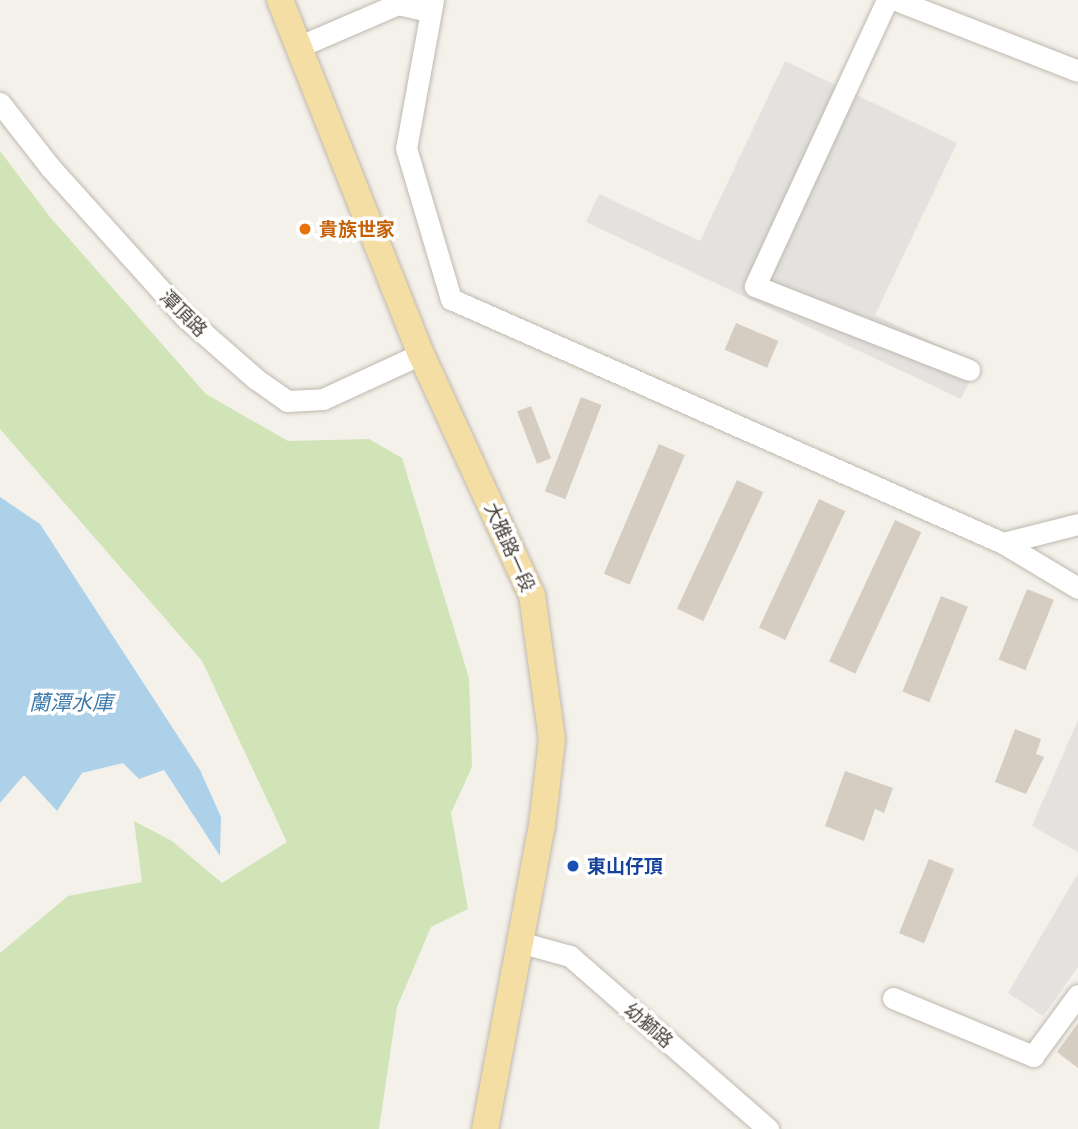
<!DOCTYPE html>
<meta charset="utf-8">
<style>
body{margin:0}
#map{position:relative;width:1078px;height:1129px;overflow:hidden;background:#f4f1eb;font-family:"Golos Text","Noto Sans TC",sans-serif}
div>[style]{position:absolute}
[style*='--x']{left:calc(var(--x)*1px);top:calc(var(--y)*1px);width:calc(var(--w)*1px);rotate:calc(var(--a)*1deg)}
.green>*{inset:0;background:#d0e4b8}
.parking>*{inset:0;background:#e3e2df}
.water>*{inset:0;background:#aed1ea}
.building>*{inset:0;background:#d5cdc2;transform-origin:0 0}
.roads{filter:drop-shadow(0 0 2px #bfb9ae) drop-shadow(0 0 2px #bfb9ae)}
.minor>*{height:21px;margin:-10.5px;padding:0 10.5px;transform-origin:10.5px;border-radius:10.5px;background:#fff}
.major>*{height:26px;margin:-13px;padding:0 13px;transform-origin:13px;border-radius:13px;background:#f5dea3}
.dots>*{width:19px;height:19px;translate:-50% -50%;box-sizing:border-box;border:4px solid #fff;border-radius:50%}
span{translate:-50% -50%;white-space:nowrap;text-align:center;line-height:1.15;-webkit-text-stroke:7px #fff;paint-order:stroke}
.food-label{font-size:19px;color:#c56008;font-weight:700}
.left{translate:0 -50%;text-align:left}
.street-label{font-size:19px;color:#48423a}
.transit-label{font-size:19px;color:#164399;font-weight:700}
.water-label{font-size:21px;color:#3c7bab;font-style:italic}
</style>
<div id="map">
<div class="green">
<i style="clip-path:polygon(0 151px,50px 217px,206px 394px,288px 441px,369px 439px,402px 458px,469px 678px,472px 767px,451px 813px,468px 909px,431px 927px,397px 1007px,379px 1129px,0 1129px,0 953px,68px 896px,142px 882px,134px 821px,172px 841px,222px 883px,287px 842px,202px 661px,0 429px)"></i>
</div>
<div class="parking">
<i style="clip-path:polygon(785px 61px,957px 143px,875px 315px,978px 364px,961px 399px,586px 222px,599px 194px,700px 241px)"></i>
<i style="clip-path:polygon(1078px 720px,1078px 852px,1032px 826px)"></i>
<i style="clip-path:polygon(1078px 873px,1078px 967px,1043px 1016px,1008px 993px)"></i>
</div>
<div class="water">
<i style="clip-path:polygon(0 497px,40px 524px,200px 770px,221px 817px,220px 856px,164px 770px,139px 779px,123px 763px,82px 773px,57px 811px,24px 775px,0 803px)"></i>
</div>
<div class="building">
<i style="left:736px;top:323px;width:46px;height:29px;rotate:23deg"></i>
<i style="left:581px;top:397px;width:22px;height:101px;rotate:21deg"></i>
<i style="left:531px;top:406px;width:56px;height:15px;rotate:69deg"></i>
<i style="left:659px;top:444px;width:28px;height:141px;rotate:23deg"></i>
<i style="left:737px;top:480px;width:29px;height:142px;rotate:25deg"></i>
<i style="left:819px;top:499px;width:29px;height:142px;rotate:25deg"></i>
<i style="left:895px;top:520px;width:29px;height:156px;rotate:25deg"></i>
<i style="left:1027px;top:589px;width:29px;height:76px;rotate:22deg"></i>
<i style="left:941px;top:596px;width:29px;height:103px;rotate:22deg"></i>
<i style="clip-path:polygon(1015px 729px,1041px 739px,1036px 754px,1044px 757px,1026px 794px,995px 782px)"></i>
<i style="clip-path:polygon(845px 771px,893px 788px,884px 813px,875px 809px,864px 841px,825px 826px)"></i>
<i style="left:929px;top:859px;width:27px;height:80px;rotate:22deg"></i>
<i style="clip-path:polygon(1078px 1023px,1078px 1068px,1057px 1052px)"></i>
</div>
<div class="roads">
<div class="minor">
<i style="--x:433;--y:0;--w:150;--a:100.3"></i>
<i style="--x:406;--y:148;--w:158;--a:73.4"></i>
<i style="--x:451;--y:299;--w:604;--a:23.85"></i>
<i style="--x:1003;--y:543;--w:77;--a:-14.2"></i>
<i style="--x:887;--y:0;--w:315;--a:114.8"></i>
<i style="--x:755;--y:286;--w:230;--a:21.4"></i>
<i style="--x:896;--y:0;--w:195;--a:21.3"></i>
<i style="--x:298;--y:47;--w:109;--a:-23.3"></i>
<i style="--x:398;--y:4;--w:32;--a:13"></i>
<i style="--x:0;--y:103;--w:81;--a:52"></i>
<i style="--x:50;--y:167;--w:200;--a:48"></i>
<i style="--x:184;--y:316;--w:96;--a:41.2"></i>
<i style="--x:256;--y:379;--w:38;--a:35"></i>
<i style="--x:287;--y:401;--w:36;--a:-3"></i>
<i style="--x:323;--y:399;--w:108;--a:-24.7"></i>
<i style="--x:1003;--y:543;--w:87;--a:31"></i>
<i style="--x:519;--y:942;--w:53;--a:15.4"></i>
<i style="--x:570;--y:956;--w:263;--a:41.1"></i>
<i style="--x:893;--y:998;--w:152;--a:22.5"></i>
<i style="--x:1033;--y:1056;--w:76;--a:-53.6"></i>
</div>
<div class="major">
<i style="--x:280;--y:0;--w:381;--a:68.3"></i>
<i style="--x:421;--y:354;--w:265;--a:65.3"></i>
<i style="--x:532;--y:595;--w:145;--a:82.1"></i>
<i style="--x:552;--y:739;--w:87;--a:96.6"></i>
<i style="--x:542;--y:825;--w:309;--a:100.6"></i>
</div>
</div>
<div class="dots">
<i style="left:305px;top:229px;background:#e8710a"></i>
<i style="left:573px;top:866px;background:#1a4fb4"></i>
</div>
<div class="food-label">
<span class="left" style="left:319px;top:229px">貴族世家</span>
</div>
<div class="street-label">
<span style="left:184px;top:313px;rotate:45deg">潭頂路</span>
<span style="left:510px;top:547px;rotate:66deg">大雅路一段</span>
<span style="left:649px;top:1025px;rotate:41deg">幼獅路</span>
</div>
<div class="transit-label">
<span class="left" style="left:587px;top:866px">東山仔頂</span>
</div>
<div class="water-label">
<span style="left:71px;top:702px">蘭潭水庫</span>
</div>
</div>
